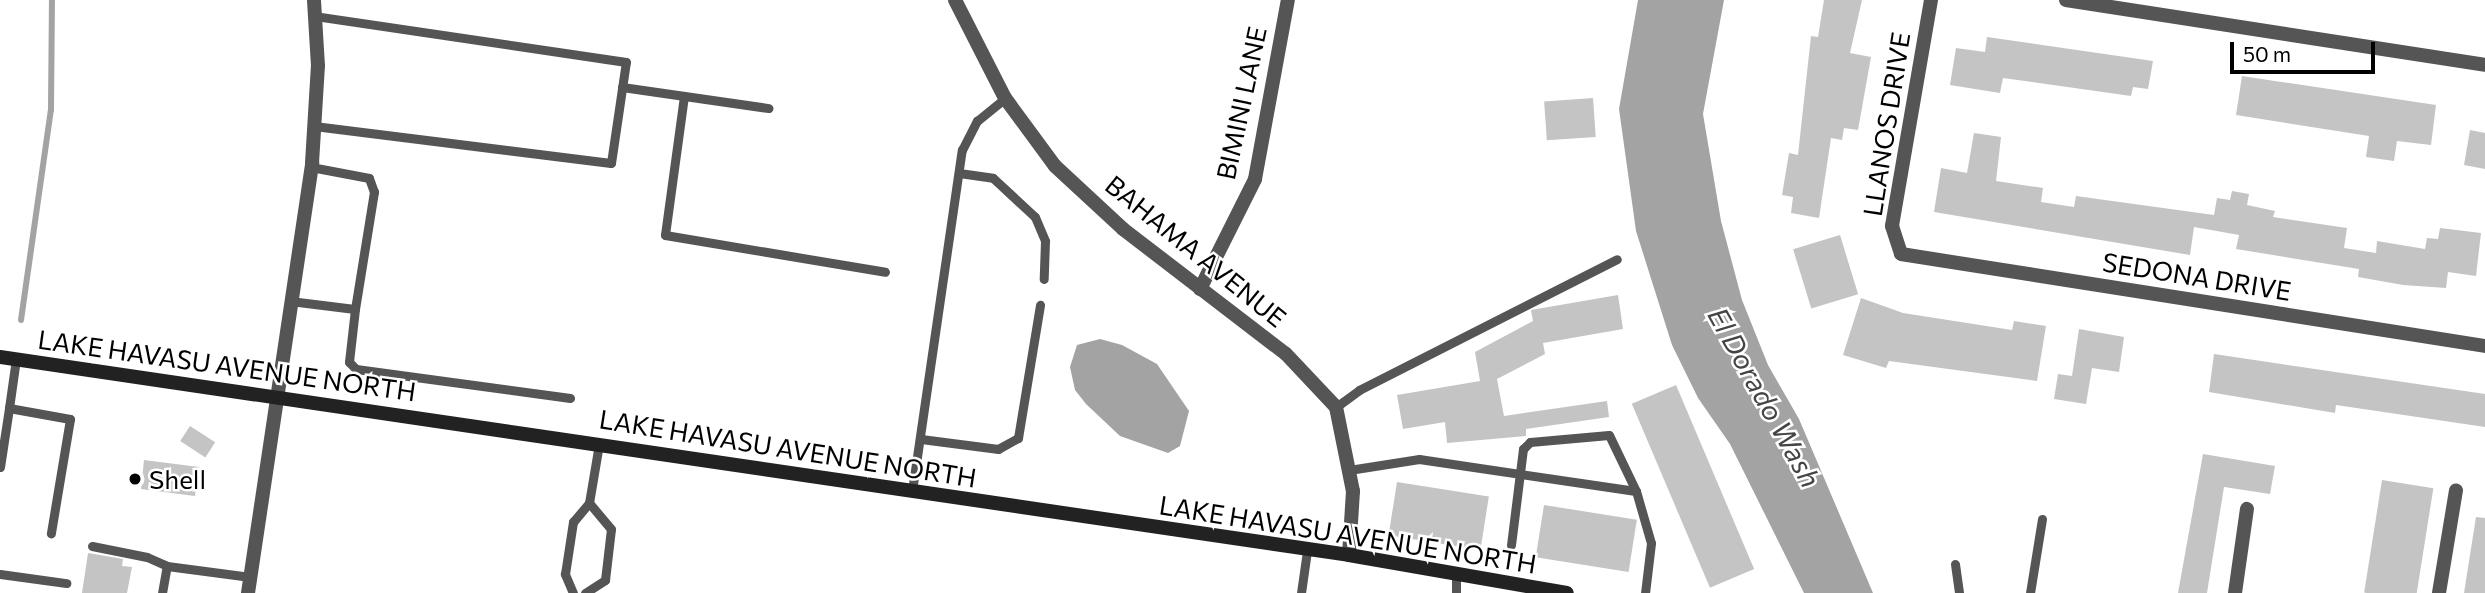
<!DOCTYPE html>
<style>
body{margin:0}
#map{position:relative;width:2485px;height:593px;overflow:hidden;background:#fff;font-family:Commissioner,sans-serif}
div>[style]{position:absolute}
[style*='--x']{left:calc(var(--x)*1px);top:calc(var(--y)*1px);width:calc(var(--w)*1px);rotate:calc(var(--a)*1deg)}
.water>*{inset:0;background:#a3a3a3}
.stream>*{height:6px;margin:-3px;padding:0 3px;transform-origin:3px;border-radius:3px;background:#a3a3a3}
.building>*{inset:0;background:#c4c4c4;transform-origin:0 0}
.service>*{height:9px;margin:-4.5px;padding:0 4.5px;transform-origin:4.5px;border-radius:4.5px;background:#555}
.minor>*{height:14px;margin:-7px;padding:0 7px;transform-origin:7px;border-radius:7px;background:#555}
.tertiary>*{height:14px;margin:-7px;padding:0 7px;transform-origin:7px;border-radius:7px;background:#555}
.secondary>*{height:14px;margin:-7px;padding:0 7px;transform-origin:7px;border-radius:7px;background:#222}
.dots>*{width:19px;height:19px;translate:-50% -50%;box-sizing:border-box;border:4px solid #fff;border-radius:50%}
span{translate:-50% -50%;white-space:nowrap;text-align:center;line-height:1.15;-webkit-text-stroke:5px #fff;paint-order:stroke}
.street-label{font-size:26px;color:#000}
.poi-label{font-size:26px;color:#000}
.left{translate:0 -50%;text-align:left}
.water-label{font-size:28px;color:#444;font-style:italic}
.scale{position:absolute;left:2230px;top:42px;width:145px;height:32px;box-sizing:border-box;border:4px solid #000;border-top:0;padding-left:9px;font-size:21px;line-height:24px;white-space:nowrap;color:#000;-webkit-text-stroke:5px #fff;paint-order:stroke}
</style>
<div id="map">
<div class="water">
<i style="clip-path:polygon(1638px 0,1724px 0,1703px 114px,1721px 221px,1742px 300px,1768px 365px,1799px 419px,1873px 593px,1804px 593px,1730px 444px,1698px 398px,1672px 345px,1636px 231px,1619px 109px)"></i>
<i style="clip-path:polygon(1100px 339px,1122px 345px,1157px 364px,1189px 411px,1180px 446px,1168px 453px,1120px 436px,1086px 404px,1075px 390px,1070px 367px,1077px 345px)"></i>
</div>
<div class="stream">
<i style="--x:21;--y:320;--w:212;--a:-81.9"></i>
<i style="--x:51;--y:110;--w:110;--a:-89.5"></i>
</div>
<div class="building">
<i style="clip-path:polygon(1824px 0,1862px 0,1850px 53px,1871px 57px,1858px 130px,1844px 128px,1842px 140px,1831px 138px,1819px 218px,1791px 213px,1793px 197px,1782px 195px,1789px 153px,1798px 155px,1811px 36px,1818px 37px)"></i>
<i style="clip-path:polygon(1987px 37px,2153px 61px,2148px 89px,2133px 87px,2131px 96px,2003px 78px,2000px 93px,1950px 85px,1956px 48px,1985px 52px)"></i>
<i style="clip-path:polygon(2242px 76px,2436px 105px,2431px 145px,2397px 141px,2394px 161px,2366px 157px,2369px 136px,2236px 115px)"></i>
<i style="left:1593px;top:98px;width:39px;height:49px;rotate:86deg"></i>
<i style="clip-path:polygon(2470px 130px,2485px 133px,2485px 169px,2464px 165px)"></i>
<i style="clip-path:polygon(1974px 133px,2001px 137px,1996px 181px,2043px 188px,2041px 202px,2074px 207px,2076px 196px,2214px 215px,2217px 198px,2230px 200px,2232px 191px,2249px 194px,2247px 205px,2275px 211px,2273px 217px,2347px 228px,2344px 248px,2376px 253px,2377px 241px,2425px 249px,2427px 238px,2438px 239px,2440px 228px,2481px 233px,2476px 276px,2448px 272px,2446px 288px,2403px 285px,2358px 277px,2359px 269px,2236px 249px,2239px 235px,2194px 227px,2190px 255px,1934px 212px,1941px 168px,1967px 173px)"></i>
<i style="left:1840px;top:235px;width:62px;height:49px;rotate:73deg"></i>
<i style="clip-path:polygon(1618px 295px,1623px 329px,1543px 343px,1545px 354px,1497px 379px,1504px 416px,1607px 401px,1609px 417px,1526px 429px,1526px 436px,1447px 443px,1445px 422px,1403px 429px,1397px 395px,1480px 381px,1475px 352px,1533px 321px,1531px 310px)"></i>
<i style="clip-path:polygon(1861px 298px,1903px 313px,2012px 330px,2014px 321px,2046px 326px,2037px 381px,1889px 361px,1886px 368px,1843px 355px)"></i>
<i style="clip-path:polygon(2079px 329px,2124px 337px,2119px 372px,2092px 368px,2086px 404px,2054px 399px,2058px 374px,2072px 376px)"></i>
<i style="clip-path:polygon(2214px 354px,2485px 394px,2485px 427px,2336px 405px,2335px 413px,2209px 392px)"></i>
<i style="left:1676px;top:385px;width:200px;height:48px;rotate:67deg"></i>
<i style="left:190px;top:426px;width:30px;height:18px;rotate:33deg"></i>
<i style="clip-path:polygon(2203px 454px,2275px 466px,2270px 494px,2224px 487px,2207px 593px,2178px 593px)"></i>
<i style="clip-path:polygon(144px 460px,199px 467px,193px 477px,197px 480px,195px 496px,141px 489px)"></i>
<i style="left:2382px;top:480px;width:52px;height:114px;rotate:9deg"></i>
<i style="left:1397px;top:482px;width:93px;height:54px;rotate:9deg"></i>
<i style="left:1544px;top:505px;width:94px;height:53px;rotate:9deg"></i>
<i style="clip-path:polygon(2476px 517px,2485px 518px,2485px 593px,2464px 593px)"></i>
<i style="clip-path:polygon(88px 553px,123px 559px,122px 566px,132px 567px,127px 593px,82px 593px)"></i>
</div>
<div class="service">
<i style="--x:622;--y:87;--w:148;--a:8.2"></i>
<i style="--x:684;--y:96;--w:140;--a:97.8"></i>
<i style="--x:665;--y:235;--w:223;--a:9.5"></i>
<i style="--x:314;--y:126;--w:299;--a:7.1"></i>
<i style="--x:611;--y:163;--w:102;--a:-81.6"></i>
<i style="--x:626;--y:62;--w:314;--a:-171.6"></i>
<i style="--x:959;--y:173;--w:34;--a:8"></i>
<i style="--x:993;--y:178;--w:57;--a:42.9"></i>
<i style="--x:1035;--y:217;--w:26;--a:67"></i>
<i style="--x:1045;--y:241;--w:38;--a:92"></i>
<i style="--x:290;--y:301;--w:65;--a:7"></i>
<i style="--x:355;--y:309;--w:119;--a:-80.8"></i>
<i style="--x:374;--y:192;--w:15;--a:-110"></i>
<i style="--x:369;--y:178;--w:59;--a:-169.3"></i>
<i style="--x:355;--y:309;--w:53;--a:96.5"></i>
<i style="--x:349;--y:362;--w:10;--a:45"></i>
<i style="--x:356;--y:369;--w:216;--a:7.7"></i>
<i style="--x:1336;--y:407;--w:29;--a:-36"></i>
<i style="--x:1359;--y:390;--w:289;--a:-26.9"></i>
<i style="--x:9;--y:408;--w:49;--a:-81.9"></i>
<i style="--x:921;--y:439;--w:78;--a:7.4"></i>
<i style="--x:998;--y:449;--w:23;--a:-29"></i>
<i style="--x:1018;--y:438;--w:135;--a:-80.6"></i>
<i style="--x:0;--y:467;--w:60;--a:-81.3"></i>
<i style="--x:9;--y:408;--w:62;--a:10.2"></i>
<i style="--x:70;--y:419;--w:116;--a:99.5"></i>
<i style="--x:1349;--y:470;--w:71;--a:-8.9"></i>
<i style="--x:1419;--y:459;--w:219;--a:8.4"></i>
<i style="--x:1636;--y:491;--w:54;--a:73.9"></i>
<i style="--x:1651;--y:543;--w:50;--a:96.8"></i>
<i style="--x:912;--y:491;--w:345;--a:-81.7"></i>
<i style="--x:962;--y:150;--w:33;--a:-63"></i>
<i style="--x:977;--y:121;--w:36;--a:-39"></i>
<i style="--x:1511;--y:545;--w:97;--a:-82.9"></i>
<i style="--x:1523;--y:449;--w:10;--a:-45"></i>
<i style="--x:1530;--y:442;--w:79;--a:-5.1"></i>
<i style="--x:1609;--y:435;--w:62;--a:64.3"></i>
<i style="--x:92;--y:546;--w:56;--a:11.3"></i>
<i style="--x:147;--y:557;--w:22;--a:24"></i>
<i style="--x:1955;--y:564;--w:29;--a:82"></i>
<i style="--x:0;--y:574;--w:67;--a:7.8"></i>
<i style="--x:1456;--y:574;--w:19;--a:90"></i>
<i style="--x:162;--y:593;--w:27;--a:-80"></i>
<i style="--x:167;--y:566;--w:84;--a:7.5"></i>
<i style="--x:573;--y:593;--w:21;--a:-113"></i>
<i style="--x:565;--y:574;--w:53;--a:-81.3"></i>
<i style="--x:573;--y:522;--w:25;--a:-50"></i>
<i style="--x:589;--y:503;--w:60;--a:-80.4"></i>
<i style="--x:585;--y:593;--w:24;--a:-33"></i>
<i style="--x:605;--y:580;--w:51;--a:-83.3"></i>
<i style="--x:611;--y:529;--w:34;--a:-130"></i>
<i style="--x:1301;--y:593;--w:42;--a:-81.9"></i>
<i style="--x:2030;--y:593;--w:75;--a:-80.8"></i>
</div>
<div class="minor">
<i style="--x:955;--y:0;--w:110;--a:63"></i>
<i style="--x:1005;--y:98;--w:84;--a:53.7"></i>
<i style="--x:1055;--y:166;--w:93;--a:42.8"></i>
<i style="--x:1123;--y:229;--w:205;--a:37.5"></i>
<i style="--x:1286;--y:354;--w:73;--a:46.7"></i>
<i style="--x:1336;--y:407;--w:86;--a:78.6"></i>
<i style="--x:1353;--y:491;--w:64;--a:93.6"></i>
<i style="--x:1931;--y:0;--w:229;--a:99.8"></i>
<i style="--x:1892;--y:226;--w:29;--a:72"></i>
<i style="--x:1901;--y:254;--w:591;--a:8.95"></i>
<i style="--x:2066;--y:0;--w:424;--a:8.8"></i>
<i style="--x:1200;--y:289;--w:123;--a:-63.4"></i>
<i style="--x:1255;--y:179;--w:182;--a:-79.6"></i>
<i style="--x:2235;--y:593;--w:85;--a:-81.9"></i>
<i style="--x:2439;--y:593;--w:104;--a:-80.6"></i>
</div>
<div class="tertiary">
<i style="--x:248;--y:593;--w:435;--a:-81.5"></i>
<i style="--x:312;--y:163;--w:97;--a:-86.5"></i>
<i style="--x:318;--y:66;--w:66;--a:-93.5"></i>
</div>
<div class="secondary">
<i style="--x:0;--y:357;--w:1363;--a:8.35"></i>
<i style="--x:1349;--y:555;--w:221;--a:9.9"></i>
</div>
<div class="dots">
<i style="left:135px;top:479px;background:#000"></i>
</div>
<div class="street-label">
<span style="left:1241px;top:103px;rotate:-78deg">BIMINI LANE</span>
<span style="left:1886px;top:124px;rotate:-81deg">LLANOS DRIVE</span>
<span style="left:1196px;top:251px;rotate:39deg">BAHAMA AVENUE</span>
<span style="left:2197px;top:276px;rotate:9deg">SEDONA DRIVE</span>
<span style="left:227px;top:365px;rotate:8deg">LAKE HAVASU AVENUE NORTH</span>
<span style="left:788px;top:448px;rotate:9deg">LAKE HAVASU AVENUE NORTH</span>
<span style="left:1348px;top:534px;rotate:9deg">LAKE HAVASU AVENUE NORTH</span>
</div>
<div class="poi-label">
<span class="left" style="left:149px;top:479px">Shell</span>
</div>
<div class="water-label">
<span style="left:1765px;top:397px;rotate:61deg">El Dorado Wash</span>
</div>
<div class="scale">50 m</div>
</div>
